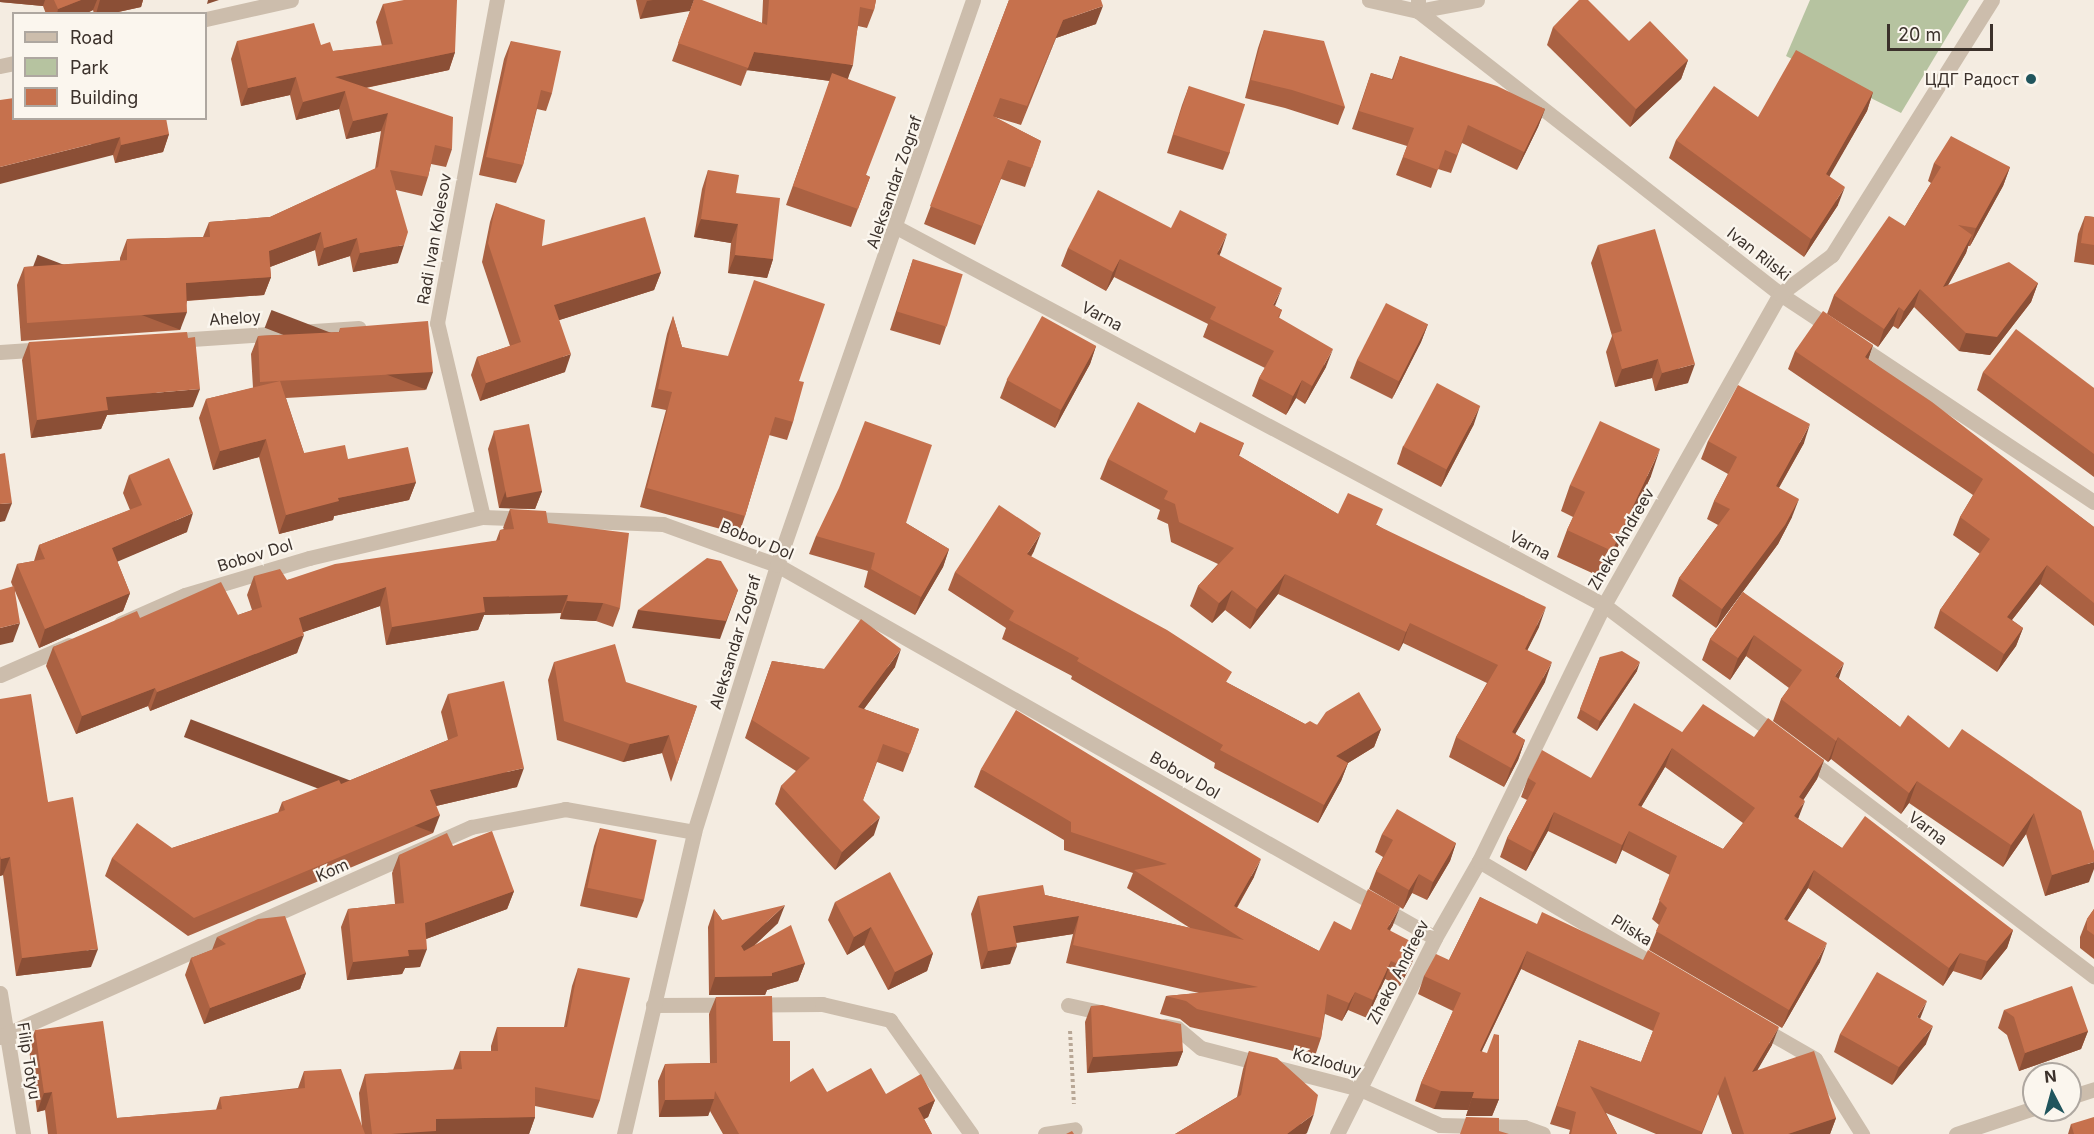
<!DOCTYPE html>
<meta charset="utf-8">
<style>
body{margin:0}
#map{position:relative;width:2094px;height:1134px;overflow:hidden;background:#f4ece1;font-family:Inter,sans-serif}
div>[style]{position:absolute}
[style*='--x']{left:calc(var(--x)*1px);top:calc(var(--y)*1px);width:calc(var(--w)*1px);rotate:calc(var(--a)*1deg)}
.green>*{inset:0;background:#b6c3a0}
.path>*{height:4px;margin-top:-2px;transform-origin:0;background:repeating-linear-gradient(90deg,#b8a796 0 3px,transparent 0 6px)}
.minor>*{height:15px;margin:-7.5px;padding:0 7.5px;transform-origin:7.5px;border-radius:7.5px;background:#ccbdac}
.wall>*{inset:0;background:#aa6142}
.shaded-wall>*{inset:0;background:#8b4f36;transform-origin:0 0}
.building>*{inset:0;background:#c6714d;transform-origin:0 0}
.dots>*{width:16px;height:16px;translate:-50% -50%;box-sizing:border-box;border:3px solid #fbf6ee;border-radius:50%}
span{translate:-50% -50%;white-space:nowrap;text-align:center;line-height:1.15;-webkit-text-stroke:4.5px #fbf6ee;paint-order:stroke}
.poi-label{font-size:16px;color:#3b312b}
.right{translate:-100% -50%;text-align:right}
.street-label{font-size:16px;color:#3b312b}
.legend{position:absolute;left:12px;top:12px;width:195px;height:108px;box-sizing:border-box;background:#fbf6ee;border:2px solid #aea7a0;margin:0;padding:8px 10px;list-style:none;font-size:18px;color:#3b312b}
.legend li{display:flex;align-items:center;gap:12px;height:30px}
.legend b{width:30px;border:2px solid #aea7a0}
.north{position:absolute;left:2022px;top:1062px;width:60px;height:60px;box-sizing:border-box;background:#fbf6ee;border:2px solid #aea7a0;border-radius:50%;rotate:354deg;font-size:16px;font-weight:700;line-height:24px;text-align:center;color:#3b312b}
.north::after{content:'';display:block;margin:auto;width:21px;height:27px;background:#20555d;clip-path:polygon(50% 0,100% 100%,50% 72%,0 100%)}
.scale{position:absolute;left:1887px;top:24px;width:106px;height:27px;box-sizing:border-box;border:3px solid #3b312b;border-top:0;padding-left:8px;font-size:18px;line-height:21px;white-space:nowrap;color:#3b312b;-webkit-text-stroke:4px #fbf6ee;paint-order:stroke}
</style>
<div id="map">
<div class="green">
<i style="clip-path:polygon(1810px 0,1969px 0,1901px 113px,1786px 56px)"></i>
</div>
<div class="path">
<i style="--x:1070;--y:1031;--w:73;--a:86.9"></i>
</div>
<div class="minor">
<i style="--x:1369;--y:0;--w:50;--a:12.7"></i>
<i style="--x:1418;--y:11;--w:60;--a:-10.6"></i>
<i style="--x:1418;--y:0;--w:11;--a:90"></i>
<i style="--x:1418;--y:11;--w:459;--a:38"></i>
<i style="--x:1780;--y:294;--w:64;--a:33.4"></i>
<i style="--x:206;--y:19;--w:87;--a:-12.6"></i>
<i style="--x:0;--y:66;--w:14;--a:-12"></i>
<i style="--x:898;--y:228;--w:800;--a:28.1"></i>
<i style="--x:1604;--y:605;--w:219;--a:37"></i>
<i style="--x:177;--y:340;--w:182;--a:-3.8"></i>
<i style="--x:1853;--y:342;--w:289;--a:33.6"></i>
<i style="--x:0;--y:352;--w:45;--a:-3.8"></i>
<i style="--x:483;--y:517;--w:199;--a:-103.3"></i>
<i style="--x:437;--y:323;--w:329;--a:-79.5"></i>
<i style="--x:121;--y:623;--w:70;--a:-23.6"></i>
<i style="--x:185;--y:595;--w:129;--a:-16.6"></i>
<i style="--x:309;--y:558;--w:179;--a:-13.3"></i>
<i style="--x:483;--y:517;--w:180;--a:2.2"></i>
<i style="--x:663;--y:524;--w:121;--a:19.8"></i>
<i style="--x:777;--y:565;--w:756;--a:29.55"></i>
<i style="--x:0;--y:675;--w:75;--a:-23.5"></i>
<i style="--x:1805;--y:757;--w:363;--a:37.2"></i>
<i style="--x:1479;--y:861;--w:210;--a:30.6"></i>
<i style="--x:0;--y:993;--w:143;--a:80.7"></i>
<i style="--x:653;--y:1005;--w:169;--a:-0.3"></i>
<i style="--x:822;--y:1004;--w:70;--a:13.2"></i>
<i style="--x:890;--y:1020;--w:140;--a:54.6"></i>
<i style="--x:1068;--y:1005;--w:42;--a:12.4"></i>
<i style="--x:1165;--y:1026;--w:12;--a:9"></i>
<i style="--x:1177;--y:1028;--w:31;--a:40"></i>
<i style="--x:1201;--y:1048;--w:164;--a:14.5"></i>
<i style="--x:1360;--y:1089;--w:88;--a:24.2"></i>
<i style="--x:1440;--y:1125;--w:84;--a:1.4"></i>
<i style="--x:1524;--y:1127;--w:20;--a:20"></i>
<i style="--x:1758;--y:1026;--w:66;--a:30.1"></i>
<i style="--x:1815;--y:1059;--w:89;--a:57.9"></i>
<i style="--x:0;--y:1037;--w:516;--a:-24.03"></i>
<i style="--x:471;--y:827;--w:96;--a:-10.8"></i>
<i style="--x:565;--y:809;--w:131;--a:10.1"></i>
<i style="--x:2070;--y:1097;--w:25;--a:-18"></i>
<i style="--x:624;--y:1134;--w:310;--a:-76.9"></i>
<i style="--x:694;--y:832;--w:280;--a:-72.7"></i>
<i style="--x:777;--y:565;--w:598;--a:-70.87"></i>
<i style="--x:1045;--y:1134;--w:30;--a:-9"></i>
<i style="--x:1337;--y:1134;--w:219;--a:-63.4"></i>
<i style="--x:1435;--y:938;--w:89;--a:-60.3"></i>
<i style="--x:1479;--y:861;--w:285;--a:-64"></i>
<i style="--x:1604;--y:605;--w:357;--a:-60.5"></i>
<i style="--x:1780;--y:294;--w:65;--a:-36.9"></i>
<i style="--x:1832;--y:255;--w:301;--a:-57.9"></i>
<i style="--x:1956;--y:1134;--w:82;--a:-18.4"></i>
</div>
<div class="wall">
<i style="clip-path:polygon(0 0,143px 0,141px 7px,109px 14px,94px 14px,93px 10px,85px 14px,46px 14px,43px 6px,0 2px)"></i>
<i style="clip-path:polygon(636px 0,694px 0,640px 19px)"></i>
<i style="clip-path:polygon(694px 0,762px 23px,763px 0,876px 0,874px 10px,867px 28px,858px 26px,848px 79px,866px 175px,870px 177px,851px 227px,786px 205px,830px 81px,747px 70px,741px 86px,672px 61px)"></i>
<i style="clip-path:polygon(1009px 0,1096px 24px,1056px 38px,1021px 125px,994px 117px,1041px 141px,1025px 187px,1001px 179px,975px 245px,924px 224px)"></i>
<i style="clip-path:polygon(383px 4px,455px 52px,449px 70px,366px 88px,452px 149px,446px 167px,431px 164px,428px 177px,422px 196px,396px 190px,398px 263px,353px 272px,350px 256px,318px 266px,315px 250px,270px 267px,271px 277px,264px 295px,187px 301px,180px 330px,21px 341px,17px 285px,24px 267px,120px 261px,120px 258px,127px 239px,203px 237px,209px 222px,270px 217px,375px 169px,381px 131px,346px 139px,339px 109px,296px 120px,290px 95px,241px 106px,231px 59px,237px 41px,321px 45px,333px 51px,382px 46px,376px 22px)"></i>
<i style="clip-path:polygon(1553px 27px,1629px 41px,1688px 60px,1681px 79px,1630px 127px,1547px 45px)"></i>
<i style="clip-path:polygon(1264px 30px,1345px 107px,1338px 125px,1285px 108px,1245px 98px,1258px 48px)"></i>
<i style="clip-path:polygon(511px 41px,552px 93px,546px 111px,537px 109px,523px 165px,516px 183px,479px 175px,504px 59px)"></i>
<i style="clip-path:polygon(1400px 56px,1545px 109px,1538px 127px,1517px 170px,1462px 143px,1451px 173px,1438px 169px,1431px 188px,1396px 175px,1407px 146px,1352px 129px,1371px 73px,1392px 79px)"></i>
<i style="clip-path:polygon(1189px 86px,1230px 152px,1223px 170px,1167px 153px,1182px 105px)"></i>
<i style="clip-path:polygon(1873px 92px,1867px 111px,1829px 176px,1838px 205px,1804px 257px,1669px 158px,1676px 140px,1758px 117px)"></i>
<i style="clip-path:polygon(0 100px,169px 134px,163px 152px,115px 163px,113px 155px)"></i>
<i style="clip-path:polygon(1934px 163px,2010px 167px,2003px 186px,1970px 246px,1968px 246px,1966px 253px,1948px 285px,2038px 283px,2031px 302px,1990px 355px,1959px 351px,1914px 307px,1898px 329px,1893px 326px,1878px 347px,1827px 314px,1834px 295px,1905px 226px,1931px 183px,1928px 181px)"></i>
<i style="clip-path:polygon(708px 170px,736px 193px,773px 259px,767px 278px,728px 273px,731px 243px,694px 237px,702px 189px)"></i>
<i style="clip-path:polygon(496px 203px,542px 246px,661px 272px,654px 290px,559px 320px,565px 372px,480px 401px,471px 375px,477px 357px,510px 346px,482px 262px,490px 222px)"></i>
<i style="clip-path:polygon(2085px 216px,2094px 217px,2094px 265px,2074px 262px,2078px 234px)"></i>
<i style="clip-path:polygon(1171px 228px,1221px 252px,1219px 255px,1275px 306px,1282px 310px,1279px 318px,1326px 367px,1305px 404px,1296px 398px,1286px 415px,1252px 396px,1259px 378px,1265px 368px,1203px 337px,1208px 324px,1114px 277px,1106px 291px,1061px 266px,1068px 248px)"></i>
<i style="clip-path:polygon(1598px 245px,1688px 383px,1655px 391px,1652px 378px,1615px 387px,1606px 352px,1612px 336px,1591px 263px)"></i>
<i style="clip-path:polygon(913px 259px,946px 327px,940px 345px,890px 330px)"></i>
<i style="clip-path:polygon(673px 316px,682px 347px,799px 381px,793px 422px,787px 440px,769px 435px,745px 516px,739px 534px,640px 507px,666px 410px,651px 407px,667px 334px)"></i>
<i style="clip-path:polygon(1428px 324px,1421px 342px,1392px 399px,1350px 378px,1357px 360px)"></i>
<i style="clip-path:polygon(340px 328px,426px 390px,286px 398px,304px 453px,348px 459px,416px 482px,409px 500px,334px 516px,333px 520px,279px 534px,259px 457px,213px 470px,199px 418px,206px 399px,253px 388px,251px 354px,258px 336px,339px 332px)"></i>
<i style="clip-path:polygon(29px 342px,193px 407px,107px 415px,101px 429px,31px 438px,22px 360px)"></i>
<i style="clip-path:polygon(1873px 345px,1868px 359px,2094px 527px,2094px 626px,2040px 584px,2012px 620px,2023px 628px,2016px 646px,1997px 672px,1934px 628px,1940px 610px,1980px 554px,1953px 535px,1960px 517px,1973px 495px,1788px 369px,1795px 351px)"></i>
<i style="clip-path:polygon(1096px 346px,1090px 364px,1055px 428px,1000px 398px,1007px 380px)"></i>
<i style="clip-path:polygon(1983px 372px,2094px 388px,2094px 477px,1977px 390px)"></i>
<i style="clip-path:polygon(1474px 424px,1441px 487px,1397px 464px,1403px 446px)"></i>
<i style="clip-path:polygon(494px 431px,542px 491px,535px 509px,499px 508px,488px 449px)"></i>
<i style="clip-path:polygon(1195px 433px,1244px 443px,1239px 456px,1338px 514px,1377px 525px,1539px 627px,1527px 650px,1545px 682px,1515px 734px,1525px 740px,1518px 760px,1504px 787px,1449px 757px,1456px 737px,1487px 683px,1403px 643px,1399px 651px,1278px 594px,1250px 629px,1225px 610px,1212px 623px,1190px 606px,1198px 586px,1218px 564px,1171px 542px,1168px 524px,1157px 519px,1160px 510px,1100px 479px,1108px 459px)"></i>
<i style="clip-path:polygon(1708px 441px,1804px 443px,1779px 488px,1792px 517px,1778px 544px,1716px 628px,1672px 596px,1679px 578px,1718px 525px,1707px 519px,1714px 501px,1728px 474px,1701px 459px)"></i>
<i style="clip-path:polygon(129px 475px,187px 532px,117px 561px,130px 593px,123px 611px,39px 648px,15px 591px,13px 642px,13px 587px,11px 582px,17px 564px,34px 561px,39px 545px,130px 510px,123px 493px)"></i>
<i style="clip-path:polygon(1651px 476px,1603px 578px,1557px 557px,1567px 530px,1573px 517px,1561px 511px,1570px 485px)"></i>
<i style="clip-path:polygon(510px 509px,548px 523px,620px 608px,613px 627px,596px 621px,560px 619px,561px 613px,484px 615px,478px 630px,386px 645px,380px 606px,303px 632px,297px 653px,150px 711px,148px 706px,76px 734px,46px 666px,53px 647px,140px 618px,238px 615px,252px 610px,247px 595px,254px 576px,287px 580px,496px 541px,500px 530px,504px 529px,503px 528px)"></i>
<i style="clip-path:polygon(906px 523px,949px 549px,943px 567px,915px 615px,864px 587px,868px 571px,809px 554px,816px 536px)"></i>
<i style="clip-path:polygon(1034px 551px,1031px 557px,1228px 683px,1305px 724px,1381px 729px,1374px 747px,1348px 763px,1341px 781px,1318px 823px,1214px 768px,1215px 763px,1071px 679px,1072px 676px,1002px 639px,1006px 628px,948px 590px,955px 572px)"></i>
<i style="clip-path:polygon(1743px 592px,1839px 679px,1900px 727px,1949px 748px,2081px 811px,2089px 882px,2045px 896px,2026px 834px,2003px 867px,1909px 803px,1901px 814px,1831px 759px,1828px 762px,1773px 721px,1781px 699px,1789px 688px,1746px 656px,1730px 680px,1702px 660px,1710px 639px)"></i>
<i style="clip-path:polygon(1600px 657px,1637px 671px,1597px 731px,1577px 718px)"></i>
<i style="clip-path:polygon(772px 661px,824px 669px,895px 667px,864px 709px,919px 729px,903px 772px,877px 762px,863px 800px,874px 835px,835px 870px,775px 804px,781px 786px,796px 771px,745px 738px)"></i>
<i style="clip-path:polygon(554px 662px,697px 706px,671px 782px,662px 753px,623px 762px,557px 740px,548px 680px)"></i>
<i style="clip-path:polygon(448px 694px,517px 787px,436px 806px,433px 833px,188px 936px,105px 876px,112px 858px,172px 848px,278px 813px,282px 802px,341px 784px,448px 740px,441px 712px)"></i>
<i style="clip-path:polygon(0 699px,48px 802px,91px 967px,16px 976px,3px 875px,0 876px)"></i>
<i style="clip-path:polygon(evenodd,1682px 732px,1754px 737px,1824px 760px,1817px 779px,1803px 800px,1798px 819px,1842px 848px,2013px 930px,2007px 948px,1981px 980px,1953px 971px,1943px 986px,1808px 888px,1787px 921px,1820px 962px,1782px 1028px,1649px 950px,1659px 925px,1652px 919px,1670px 875px,1622px 850px,1616px 864px,1548px 831px,1526px 871px,1500px 857px,1507px 838px,1527px 800px,1521px 797px,1528px 778px,1591px 778px,1682px 732px,1665px 767px,1743px 823px,1723px 849px,1641px 807px,1665px 767px)"></i>
<i style="clip-path:polygon(981px 769px,1254px 877px,1237px 908px,1319px 951px,1351px 930px,1393px 925px,1390px 930px,1412px 963px,1400px 986px,1385px 979px,1367px 1018px,1348px 1010px,1342px 1021px,1325px 1014px,1321px 1038px,1315px 1056px,1190px 1027px,1180px 1019px,1160px 1014px,1166px 996px,1199px 993px,1066px 963px,1073px 934px,1016px 943px,1010px 964px,981px 969px,971px 914px,978px 896px,1045px 895px,1190px 928px,1127px 888px,1133px 873px,1064px 850px,1064px 840px,974px 787px)"></i>
<i style="clip-path:polygon(600px 828px,644px 900px,637px 918px,580px 906px,594px 846px)"></i>
<i style="clip-path:polygon(1382px 834px,1456px 843px,1450px 861px,1427px 900px,1412px 893px,1403px 909px,1369px 889px,1376px 871px,1383px 857px,1375px 852px)"></i>
<i style="clip-path:polygon(453px 846px,514px 891px,507px 909px,426px 939px,420px 967px,405px 968px,402px 974px,347px 980px,341px 927px,348px 909px,395px 904px,392px 873px,399px 855px)"></i>
<i style="clip-path:polygon(1480px 897px,1772px 1045px,1757px 1070px,1836px 1118px,1830px 1134px,1732px 1134px,1718px 1094px,1702px 1134px,1656px 1134px,1606px 1113px,1617px 1134px,1569px 1134px,1570px 1130px,1550px 1124px,1579px 1040px,1641px 1062px,1653px 1031px,1521px 969px,1482px 1051px,1499px 1099px,1492px 1116px,1466px 1116px,1468px 1110px,1434px 1109px,1415px 1101px,1421px 1083px,1453px 1011px,1418px 994px,1424px 976px,1449px 960px)"></i>
<i style="clip-path:polygon(835px 902px,933px 953px,927px 971px,888px 990px,864px 945px,847px 955px,828px 920px)"></i>
<i style="clip-path:polygon(714px 909px,722px 920px,778px 923px,755px 945px,805px 963px,798px 981px,767px 990px,765px 995px,709px 995px,708px 927px)"></i>
<i style="clip-path:polygon(2094px 909px,2094px 959px,2080px 948px,2080px 937px,2087px 919px)"></i>
<i style="clip-path:polygon(217px 937px,306px 973px,300px 989px,204px 1024px,185px 975px,191px 958px,212px 950px)"></i>
<i style="clip-path:polygon(578px 968px,600px 1100px,593px 1118px,535px 1106px,535px 1117px,529px 1134px,48px 1134px,45px 1110px,37px 1112px,29px 1049px,35px 1030px,117px 1118px,216px 1110px,220px 1097px,298px 1088px,304px 1071px,362px 1128px,359px 1093px,365px 1074px,453px 1070px,460px 1051px,491px 1051px,491px 1046px,497px 1027px,564px 1027px,572px 986px)"></i>
<i style="clip-path:polygon(716px 997px,773px 1041px,790px 1082px,827px 1092px,886px 1094px,935px 1100px,928px 1117px,924px 1119px,932px 1134px,723px 1134px,710px 1111px,708px 1116px,659px 1117px,658px 1081px,665px 1064px,710px 1063px,709px 1014px)"></i>
<i style="clip-path:polygon(1091px 1006px,1183px 1051px,1177px 1066px,1087px 1073px,1085px 1022px)"></i>
<i style="clip-path:polygon(2004px 1010px,2088px 1031px,2081px 1049px,2019px 1071px,2007px 1035px,1998px 1028px)"></i>
<i style="clip-path:polygon(1921px 1019px,1926px 1044px,1892px 1085px,1834px 1052px,1840px 1034px)"></i>
<i style="clip-path:polygon(1249px 1051px,1307px 1133px,1305px 1134px,1175px 1134px,1237px 1097px,1243px 1069px)"></i>
<i style="clip-path:polygon(2071px 1124px,2094px 1134px,2068px 1134px)"></i>
</div>
<div class="shaded-wall">
<i style="clip-path:polygon(0 0,45px 0,43px 6px,0 2px)"></i>
<i style="clip-path:polygon(81px 0,97px 0,93px 10px,85px 14px,57px 14px,58px 9px)"></i>
<i style="clip-path:polygon(100px 0,143px 0,141px 7px,109px 14px,96px 14px)"></i>
<i style="clip-path:polygon(208px 0,219px 0,207px 4px)"></i>
<i style="clip-path:polygon(653px 0,694px 0,690px 11px,640px 19px,647px 1px)"></i>
<i style="clip-path:polygon(1103px 6px,1096px 24px,1056px 38px,1021px 125px,1063px 20px)"></i>
<i style="clip-path:polygon(455px 52px,449px 70px,345px 92px,339px 109px,296px 120px,303px 102px,335px 77px)"></i>
<i style="clip-path:polygon(754px 52px,853px 65px,846px 83px,747px 70px,741px 86px)"></i>
<i style="clip-path:polygon(1688px 60px,1681px 79px,1630px 127px,1636px 109px)"></i>
<i style="clip-path:polygon(296px 77px,290px 95px,241px 106px,248px 88px)"></i>
<i style="clip-path:polygon(1873px 92px,1867px 111px,1820px 193px,1826px 174px)"></i>
<i style="clip-path:polygon(1545px 109px,1538px 127px,1517px 170px,1524px 152px)"></i>
<i style="clip-path:polygon(388px 113px,381px 131px,346px 139px,353px 121px)"></i>
<i style="clip-path:polygon(169px 134px,163px 152px,115px 163px,121px 145px)"></i>
<i style="clip-path:polygon(120px 137px,113px 155px,0 184px,0 167px)"></i>
<i style="clip-path:polygon(2010px 167px,2003px 186px,1970px 246px,1976px 228px)"></i>
<i style="clip-path:polygon(1845px 187px,1838px 205px,1804px 257px,1811px 239px)"></i>
<i style="clip-path:polygon(701px 219px,738px 224px,731px 243px,694px 237px)"></i>
<i style="clip-path:polygon(321px 232px,315px 250px,262px 270px,269px 251px)"></i>
<i style="clip-path:polygon(1227px 234px,1221px 252px,1211px 273px,1217px 254px)"></i>
<i style="clip-path:polygon(1972px 235px,1966px 253px,1937px 305px,1943px 287px)"></i>
<i style="clip-path:polygon(357px 238px,350px 256px,318px 266px,324px 248px)"></i>
<i style="clip-path:polygon(404px 245px,398px 263px,353px 272px,360px 253px)"></i>
<i style="clip-path:polygon(735px 255px,773px 259px,767px 278px,728px 273px)"></i>
<i style="clip-path:polygon(1120px 259px,1114px 277px,1106px 291px,1113px 272px)"></i>
<i style="clip-path:polygon(661px 272px,654px 290px,547px 324px,554px 305px)"></i>
<i style="clip-path:polygon(271px 277px,264px 295px,180px 301px,186px 283px)"></i>
<i style="clip-path:polygon(2038px 283px,2031px 302px,1990px 355px,1959px 351px,1966px 333px)"></i>
<i style="clip-path:polygon(1282px 288px,1275px 306px,1273px 305px)"></i>
<i style="clip-path:polygon(1920px 289px,1914px 307px,1898px 329px,1904px 311px)"></i>
<i style="clip-path:polygon(1899px 307px,1893px 326px,1878px 347px,1884px 329px)"></i>
<i style="left:187px;top:312px;width:19px;height:160px;rotate:111deg"></i>
<i style="clip-path:polygon(1428px 324px,1421px 342px,1392px 399px,1399px 381px)"></i>
<i style="clip-path:polygon(1873px 345px,1867px 363px,1865px 357px)"></i>
<i style="clip-path:polygon(1096px 346px,1090px 364px,1055px 428px,1061px 410px)"></i>
<i style="clip-path:polygon(1333px 349px,1326px 367px,1305px 404px,1312px 386px)"></i>
<i style="clip-path:polygon(571px 354px,565px 372px,480px 401px,486px 383px)"></i>
<i style="clip-path:polygon(1658px 359px,1652px 378px,1615px 387px,1622px 369px)"></i>
<i style="clip-path:polygon(1695px 364px,1688px 383px,1655px 391px,1662px 373px)"></i>
<i style="left:433px;top:372px;width:19px;height:173px;rotate:111deg"></i>
<i style="clip-path:polygon(1302px 380px,1296px 398px,1286px 415px,1293px 396px)"></i>
<i style="clip-path:polygon(200px 389px,193px 407px,107px 415px,101px 429px,31px 438px,37px 420px,106px 397px)"></i>
<i style="clip-path:polygon(1480px 406px,1474px 424px,1441px 487px,1447px 468px)"></i>
<i style="clip-path:polygon(1810px 424px,1804px 443px,1769px 505px,1776px 486px)"></i>
<i style="clip-path:polygon(266px 439px,259px 457px,213px 470px,220px 451px)"></i>
<i style="clip-path:polygon(1660px 449px,1651px 476px,1603px 578px,1612px 551px)"></i>
<i style="clip-path:polygon(416px 482px,409px 500px,334px 516px,333px 520px,279px 534px,286px 515px,338px 498px)"></i>
<i style="clip-path:polygon(506px 490px,542px 491px,535px 509px,499px 508px)"></i>
<i style="clip-path:polygon(1799px 499px,1792px 517px,1778px 544px,1716px 628px,1722px 609px)"></i>
<i style="clip-path:polygon(12px 503px,5px 521px,0 522px,0 504px)"></i>
<i style="clip-path:polygon(193px 513px,187px 532px,105px 567px,112px 548px)"></i>
<i style="clip-path:polygon(1041px 533px,1034px 551px,1020px 573px,1027px 554px)"></i>
<i style="clip-path:polygon(949px 549px,943px 567px,915px 615px,921px 597px)"></i>
<i style="clip-path:polygon(2047px 565px,2040px 584px,2000px 635px,2007px 617px)"></i>
<i style="clip-path:polygon(1285px 574px,1278px 594px,1250px 629px,1257px 609px)"></i>
<i style="clip-path:polygon(386px 587px,380px 606px,292px 636px,299px 618px)"></i>
<i style="clip-path:polygon(738px 590px,720px 639px,632px 628px,638px 610px)"></i>
<i style="clip-path:polygon(1232px 590px,1225px 610px,1212px 623px,1219px 603px)"></i>
<i style="clip-path:polygon(130px 593px,123px 611px,39px 648px,45px 629px)"></i>
<i style="clip-path:polygon(568px 595px,561px 613px,484px 615px,478px 630px,386px 645px,392px 627px,483px 597px)"></i>
<i style="clip-path:polygon(567px 601px,603px 603px,596px 621px,560px 619px)"></i>
<i style="clip-path:polygon(1546px 607px,1539px 627px,1518px 669px,1525px 649px)"></i>
<i style="clip-path:polygon(20px 623px,13px 642px,0 645px,0 628px)"></i>
<i style="clip-path:polygon(1410px 623px,1403px 643px,1399px 651px,1406px 632px)"></i>
<i style="clip-path:polygon(2023px 628px,2016px 646px,1997px 672px,2004px 654px)"></i>
<i style="clip-path:polygon(304px 635px,297px 653px,150px 711px,157px 692px)"></i>
<i style="clip-path:polygon(1754px 635px,1746px 656px,1730px 680px,1738px 658px)"></i>
<i style="clip-path:polygon(901px 649px,895px 667px,852px 725px,858px 707px)"></i>
<i style="clip-path:polygon(1552px 662px,1545px 682px,1505px 752px,1512px 732px)"></i>
<i style="clip-path:polygon(1640px 662px,1637px 671px,1597px 731px,1600px 721px)"></i>
<i style="clip-path:polygon(1844px 663px,1837px 684px,1835px 676px)"></i>
<i style="clip-path:polygon(155px 688px,148px 706px,76px 734px,82px 716px)"></i>
<i style="clip-path:polygon(1381px 729px,1374px 747px,1348px 763px,1341px 781px,1318px 823px,1324px 805px,1336px 756px)"></i>
<i style="clip-path:polygon(669px 735px,662px 753px,623px 762px,630px 744px)"></i>
<i style="clip-path:polygon(1838px 737px,1831px 759px,1828px 762px,1836px 741px)"></i>
<i style="clip-path:polygon(1525px 740px,1518px 760px,1504px 787px,1511px 768px)"></i>
<i style="clip-path:polygon(1672px 748px,1665px 767px,1631px 824px,1638px 805px)"></i>
<i style="clip-path:polygon(1824px 760px,1817px 779px,1793px 816px,1799px 797px)"></i>
<i style="clip-path:polygon(524px 768px,517px 787px,423px 809px,430px 790px)"></i>
<i style="clip-path:polygon(1917px 781px,1909px 803px,1901px 814px,1909px 793px)"></i>
<i style="clip-path:polygon(1805px 801px,1798px 819px,1794px 816px)"></i>
<i style="clip-path:polygon(1554px 812px,1548px 831px,1526px 871px,1533px 852px)"></i>
<i style="clip-path:polygon(2034px 813px,2026px 834px,2003px 867px,2011px 845px)"></i>
<i style="left:440px;top:815px;width:19px;height:267px;rotate:111deg"></i>
<i style="clip-path:polygon(880px 817px,874px 835px,835px 870px,842px 852px)"></i>
<i style="clip-path:polygon(1629px 831px,1622px 850px,1616px 864px,1622px 845px)"></i>
<i style="clip-path:polygon(1456px 843px,1450px 861px,1427px 900px,1433px 882px)"></i>
<i style="clip-path:polygon(10px 857px,3px 875px,0 876px,1px 859px)"></i>
<i style="clip-path:polygon(1261px 859px,1254px 877px,1227px 924px,1234px 906px)"></i>
<i style="clip-path:polygon(2094px 862px,2094px 869px,2089px 882px,2045px 896px,2052px 875px)"></i>
<i style="clip-path:polygon(1814px 870px,1808px 888px,1777px 937px,1784px 919px)"></i>
<i style="clip-path:polygon(1419px 874px,1412px 893px,1403px 909px,1409px 890px)"></i>
<i style="clip-path:polygon(514px 891px,507px 909px,418px 942px,425px 923px)"></i>
<i style="clip-path:polygon(785px 905px,778px 923px,734px 964px,741px 946px)"></i>
<i style="clip-path:polygon(1400px 907px,1393px 925px,1380px 947px,1387px 929px)"></i>
<i style="clip-path:polygon(1079px 916px,1073px 934px,1007px 944px,1013px 926px)"></i>
<i style="clip-path:polygon(871px 927px,864px 945px,847px 955px,854px 937px)"></i>
<i style="clip-path:polygon(2013px 930px,2007px 948px,1981px 980px,1987px 961px)"></i>
<i style="clip-path:polygon(1827px 943px,1820px 962px,1782px 1028px,1789px 1010px)"></i>
<i style="clip-path:polygon(1418px 945px,1412px 963px,1400px 986px,1407px 968px)"></i>
<i style="clip-path:polygon(1017px 946px,1010px 964px,981px 969px,988px 951px)"></i>
<i style="clip-path:polygon(98px 949px,91px 967px,16px 976px,22px 958px)"></i>
<i style="clip-path:polygon(427px 949px,420px 967px,405px 968px,402px 974px,347px 980px,353px 962px,408px 950px)"></i>
<i style="clip-path:polygon(1527px 951px,1521px 969px,1473px 1069px,1480px 1051px)"></i>
<i style="clip-path:polygon(933px 953px,927px 971px,888px 990px,895px 972px)"></i>
<i style="clip-path:polygon(1960px 953px,1953px 971px,1943px 986px,1949px 968px)"></i>
<i style="clip-path:polygon(1391px 961px,1385px 979px,1367px 1018px,1373px 1000px)"></i>
<i style="clip-path:polygon(805px 963px,798px 981px,767px 990px,765px 995px,709px 995px,715px 977px,772px 973px)"></i>
<i style="clip-path:polygon(306px 973px,300px 989px,204px 1024px,210px 1008px)"></i>
<i style="clip-path:polygon(1355px 992px,1348px 1010px,1342px 1021px,1349px 1003px)"></i>
<i style="clip-path:polygon(1927px 1001px,1920px 1019px,1917px 1017px)"></i>
<i style="clip-path:polygon(1933px 1026px,1926px 1044px,1892px 1085px,1899px 1067px)"></i>
<i style="clip-path:polygon(1779px 1027px,1772px 1045px,1746px 1090px,1752px 1072px)"></i>
<i style="clip-path:polygon(2088px 1031px,2081px 1049px,2019px 1071px,2025px 1053px)"></i>
<i style="clip-path:polygon(1183px 1051px,1177px 1066px,1087px 1073px,1093px 1057px)"></i>
<i style="clip-path:polygon(1441px 1091px,1474px 1092px,1468px 1110px,1434px 1109px)"></i>
<i style="clip-path:polygon(52px 1092px,45px 1110px,37px 1112px,44px 1093px)"></i>
<i style="clip-path:polygon(1472px 1098px,1499px 1099px,1492px 1116px,1466px 1116px)"></i>
<i style="clip-path:polygon(714px 1099px,708px 1116px,659px 1117px,665px 1100px)"></i>
<i style="clip-path:polygon(935px 1100px,928px 1117px,912px 1126px,918px 1108px)"></i>
<i style="clip-path:polygon(1314px 1114px,1307px 1133px,1305px 1134px,1287px 1134px)"></i>
<i style="clip-path:polygon(535px 1117px,529px 1134px,391px 1134px,436px 1119px)"></i>
<i style="clip-path:polygon(1836px 1118px,1830px 1134px,1788px 1134px)"></i>
</div>
<div class="building">
<i style="clip-path:polygon(54px 0,81px 0,58px 9px)"></i>
<i style="clip-path:polygon(404px 0,457px 0,455px 52px,335px 77px,453px 117px,452px 149px,435px 145px,428px 177px,390px 170px,408px 232px,404px 245px,360px 253px,357px 238px,324px 248px,321px 232px,269px 251px,271px 277px,186px 283px,187px 312px,27px 323px,24px 267px,127px 260px,127px 239px,210px 237px,209px 222px,270px 217px,378px 167px,388px 113px,353px 121px,345px 91px,303px 102px,296px 77px,248px 88px,237px 41px,314px 23px,321px 45px,330px 42px,333px 51px,393px 44px,383px 4px)"></i>
<i style="clip-path:polygon(694px 0,702px 0,767px 25px,769px 0,876px 0,874px 10px,860px 7px,853px 65px,754px 52px,748px 68px,678px 43px)"></i>
<i style="clip-path:polygon(1009px 0,1101px 0,1103px 6px,1063px 20px,1027px 106px,1000px 98px,993px 116px,1041px 141px,1032px 168px,1008px 160px,982px 226px,930px 206px)"></i>
<i style="clip-path:polygon(1579px 0,1588px 0,1629px 41px,1650px 21px,1688px 60px,1636px 109px,1553px 27px)"></i>
<i style="clip-path:polygon(1264px 30px,1324px 41px,1345px 107px,1292px 90px,1251px 80px)"></i>
<i style="clip-path:polygon(511px 41px,561px 51px,552px 93px,541px 90px,523px 165px,486px 157px)"></i>
<i style="clip-path:polygon(1796px 50px,1873px 92px,1826px 174px,1845px 187px,1811px 239px,1676px 140px,1714px 86px,1758px 117px)"></i>
<i style="clip-path:polygon(1400px 56px,1497px 86px,1545px 109px,1524px 152px,1468px 125px,1457px 155px,1445px 150px,1438px 170px,1403px 157px,1414px 128px,1359px 111px,1371px 73px,1393px 80px)"></i>
<i style="clip-path:polygon(832px 73px,896px 97px,866px 175px,870px 177px,858px 209px,793px 186px)"></i>
<i style="left:1189px;top:86px;width:59px;height:51px;rotate:18deg"></i>
<i style="clip-path:polygon(14px 98px,14px 118px,166px 118px,169px 134px,121px 145px,120px 137px,0 167px,0 100px)"></i>
<i style="clip-path:polygon(1951px 136px,2010px 167px,1976px 228px,1958px 225px,1972px 235px,1943px 287px,2009px 262px,2038px 283px,1997px 337px,1966px 333px,1920px 289px,1904px 311px,1899px 307px,1884px 329px,1834px 295px,1889px 216px,1905px 226px,1941px 167px,1934px 163px)"></i>
<i style="clip-path:polygon(708px 170px,739px 175px,736px 193px,780px 198px,773px 259px,735px 255px,738px 224px,701px 219px)"></i>
<i style="clip-path:polygon(1098px 190px,1171px 228px,1180px 210px,1227px 234px,1217px 254px,1282px 288px,1273px 305px,1282px 310px,1278px 317px,1333px 349px,1312px 386px,1302px 380px,1293px 396px,1259px 378px,1274px 351px,1210px 319px,1216px 307px,1120px 259px,1113px 272px,1068px 248px)"></i>
<i style="clip-path:polygon(496px 203px,545px 220px,542px 246px,645px 217px,661px 272px,554px 305px,571px 354px,486px 383px,477px 357px,521px 342px,488px 243px)"></i>
<i style="clip-path:polygon(2085px 216px,2094px 217px,2094px 245px,2081px 243px)"></i>
<i style="clip-path:polygon(1655px 229px,1695px 364px,1662px 373px,1658px 359px,1622px 369px,1612px 334px,1622px 331px,1598px 245px)"></i>
<i style="left:913px;top:259px;width:52px;height:55px;rotate:17deg"></i>
<i style="clip-path:polygon(754px 280px,825px 304px,799px 381px,804px 382px,793px 422px,775px 417px,745px 516px,647px 488px,672px 392px,658px 389px,673px 316px,682px 347px,728px 356px)"></i>
<i style="left:1386px;top:303px;width:47px;height:64px;rotate:27deg"></i>
<i style="clip-path:polygon(1823px 311px,1873px 345px,1865px 357px,1932px 402px,2094px 527px,2094px 603px,2047px 565px,2007px 617px,2023px 628px,2004px 654px,1940px 610px,1990px 539px,1960px 517px,1983px 479px,1795px 351px)"></i>
<i style="left:1042px;top:316px;width:62px;height:73px;rotate:29deg"></i>
<i style="clip-path:polygon(428px 321px,433px 372px,260px 382px,258px 336px,340px 332px,340px 328px)"></i>
<i style="clip-path:polygon(2016px 329px,2094px 388px,2094px 454px,1983px 372px)"></i>
<i style="clip-path:polygon(187px 332px,188px 338px,195px 337px,200px 389px,106px 397px,108px 410px,37px 420px,29px 342px)"></i>
<i style="clip-path:polygon(280px 381px,304px 453px,345px 445px,348px 459px,408px 447px,416px 482px,338px 498px,339px 501px,286px 515px,266px 439px,220px 451px,206px 399px)"></i>
<i style="left:1437px;top:383px;width:49px;height:72px;rotate:28deg"></i>
<i style="clip-path:polygon(1738px 385px,1810px 424px,1776px 486px,1799px 499px,1785px 525px,1722px 609px,1679px 578px,1730px 509px,1714px 501px,1737px 457px,1708px 441px)"></i>
<i style="clip-path:polygon(1138px 402px,1195px 433px,1200px 422px,1244px 443px,1238px 455px,1338px 514px,1348px 493px,1383px 509px,1376px 525px,1546px 607px,1525px 649px,1552px 662px,1512px 732px,1525px 740px,1511px 768px,1456px 737px,1498px 665px,1410px 623px,1406px 632px,1285px 574px,1257px 609px,1232px 590px,1219px 603px,1198px 586px,1234px 548px,1179px 522px,1175px 504px,1164px 499px,1168px 491px,1108px 459px)"></i>
<i style="clip-path:polygon(865px 421px,932px 445px,906px 523px,949px 549px,921px 597px,871px 569px,875px 553px,816px 536px,839px 488px)"></i>
<i style="clip-path:polygon(1600px 421px,1660px 449px,1612px 551px,1567px 530px,1585px 492px,1570px 485px)"></i>
<i style="left:529px;top:424px;width:68px;height:36px;rotate:79deg"></i>
<i style="clip-path:polygon(5px 453px,12px 503px,0 504px,0 454px)"></i>
<i style="clip-path:polygon(169px 458px,193px 513px,112px 548px,130px 593px,45px 629px,17px 564px,45px 559px,39px 545px,142px 505px,129px 475px)"></i>
<i style="clip-path:polygon(999px 505px,1041px 533px,1027px 554px,1167px 630px,1232px 672px,1226px 682px,1305px 724px,1310px 721px,1317px 725px,1326px 712px,1359px 692px,1381px 729px,1336px 756px,1348px 763px,1324px 805px,1220px 750px,1223px 745px,1077px 661px,1079px 658px,1009px 620px,1014px 611px,955px 572px)"></i>
<i style="clip-path:polygon(510px 509px,546px 511px,548px 523px,629px 533px,620px 608px,603px 603px,567px 601px,568px 595px,483px 597px,485px 612px,392px 627px,386px 587px,299px 618px,304px 635px,157px 692px,155px 688px,82px 716px,53px 647px,137px 611px,140px 618px,221px 582px,238px 615px,262px 607px,254px 576px,280px 569px,287px 580px,335px 564px,500px 540px,500px 530px,514px 529px)"></i>
<i style="clip-path:polygon(707px 558px,721px 561px,738px 590px,726px 621px,638px 610px)"></i>
<i style="clip-path:polygon(14px 586px,20px 623px,0 628px,0 590px)"></i>
<i style="clip-path:polygon(1743px 592px,1844px 663px,1835px 676px,1900px 727px,1908px 715px,1949px 748px,1962px 729px,2081px 811px,2094px 851px,2094px 862px,2052px 875px,2034px 813px,2011px 845px,1917px 781px,1909px 793px,1838px 737px,1836px 741px,1781px 699px,1802px 670px,1754px 635px,1738px 658px,1710px 639px)"></i>
<i style="clip-path:polygon(861px 619px,901px 649px,858px 707px,919px 729px,910px 754px,883px 744px,863px 800px,880px 817px,842px 852px,781px 786px,810px 758px,752px 720px,772px 661px,824px 669px)"></i>
<i style="clip-path:polygon(615px 644px,626px 682px,697px 706px,677px 764px,669px 735px,630px 744px,564px 721px,554px 662px)"></i>
<i style="clip-path:polygon(1622px 651px,1640px 662px,1600px 721px,1580px 709px,1600px 657px)"></i>
<i style="clip-path:polygon(504px 681px,524px 768px,430px 790px,440px 815px,194px 918px,112px 858px,137px 823px,172px 848px,285px 810px,282px 802px,339px 780px,341px 784px,458px 736px,448px 694px)"></i>
<i style="clip-path:polygon(31px 694px,48px 802px,73px 797px,98px 949px,22px 958px,10px 857px,1px 859px,0 856px,0 699px)"></i>
<i style="clip-path:polygon(evenodd,1634px 703px,1682px 732px,1680px 735px,1703px 704px,1754px 737px,1768px 718px,1824px 760px,1799px 797px,1805px 801px,1794px 816px,1842px 848px,1865px 816px,2013px 930px,1987px 961px,1960px 953px,1949px 968px,1814px 870px,1784px 919px,1827px 943px,1789px 1010px,1656px 931px,1667px 908px,1659px 900px,1677px 856px,1629px 831px,1622px 845px,1554px 812px,1533px 852px,1507px 838px,1536px 783px,1528px 778px,1542px 750px,1591px 778px,1634px 703px,1672px 748px,1755px 808px,1723px 849px,1638px 805px,1672px 748px)"></i>
<i style="clip-path:polygon(1016px 710px,1261px 859px,1234px 906px,1319px 951px,1334px 921px,1351px 930px,1368px 889px,1400px 907px,1387px 929px,1418px 945px,1407px 968px,1391px 961px,1373px 1000px,1355px 992px,1349px 1003px,1327px 994px,1321px 1038px,1197px 1009px,1186px 1001px,1166px 996px,1258px 987px,1073px 945px,1079px 916px,1013px 926px,1017px 946px,988px 951px,978px 896px,1043px 885px,1045px 895px,1244px 940px,1134px 870px,1167px 864px,1071px 832px,1071px 822px,981px 769px)"></i>
<i style="clip-path:polygon(1397px 809px,1456px 843px,1433px 882px,1419px 874px,1409px 890px,1376px 871px,1393px 840px,1382px 834px)"></i>
<i style="left:600px;top:828px;width:58px;height:61px;rotate:12deg"></i>
<i style="clip-path:polygon(492px 831px,514px 891px,425px 923px,427px 949px,408px 950px,409px 956px,353px 962px,348px 909px,404px 903px,399px 855px,447px 833px,453px 846px)"></i>
<i style="clip-path:polygon(890px 872px,933px 953px,895px 972px,871px 927px,854px 937px,835px 902px)"></i>
<i style="clip-path:polygon(1480px 897px,1537px 924px,1542px 912px,1643px 960px,1648px 950px,1779px 1027px,1752px 1072px,1814px 1051px,1836px 1118px,1788px 1134px,1744px 1134px,1725px 1076px,1702px 1132px,1590px 1086px,1617px 1134px,1571px 1134px,1576px 1112px,1557px 1106px,1579px 1040px,1641px 1062px,1660px 1013px,1527px 951px,1480px 1051px,1487px 1053px,1494px 1034px,1499px 1035px,1499px 1099px,1472px 1098px,1474px 1092px,1441px 1091px,1421px 1083px,1461px 993px,1424px 976px,1436px 954px,1449px 960px)"></i>
<i style="clip-path:polygon(785px 905px,741px 946px,744px 951px,791px 925px,805px 963px,772px 973px,772px 976px,715px 977px,714px 909px,722px 920px)"></i>
<i style="clip-path:polygon(2094px 909px,2094px 935px,2087px 930px,2087px 919px)"></i>
<i style="clip-path:polygon(285px 916px,306px 973px,210px 1008px,191px 958px,226px 944px,217px 937px,258px 919px)"></i>
<i style="clip-path:polygon(578px 968px,630px 978px,600px 1100px,535px 1087px,535px 1117px,436px 1119px,436px 1131px,391px 1134px,372px 1134px,365px 1074px,462px 1069px,460px 1051px,498px 1051px,497px 1027px,567px 1027px)"></i>
<i style="clip-path:polygon(1877px 972px,1927px 1001px,1917px 1017px,1933px 1026px,1899px 1067px,1840px 1034px)"></i>
<i style="clip-path:polygon(2072px 986px,2088px 1031px,2025px 1053px,2014px 1017px,2004px 1010px)"></i>
<i style="clip-path:polygon(772px 996px,773px 1041px,790px 1041px,790px 1082px,813px 1068px,827px 1092px,871px 1068px,886px 1094px,921px 1074px,935px 1100px,918px 1108px,932px 1134px,739px 1134px,715px 1091px,714px 1099px,665px 1100px,665px 1064px,717px 1063px,716px 997px)"></i>
<i style="clip-path:polygon(1102px 1005px,1181px 1024px,1183px 1051px,1093px 1057px,1091px 1006px)"></i>
<i style="clip-path:polygon(103px 1021px,117px 1118px,222px 1109px,220px 1097px,305px 1088px,304px 1071px,341px 1069px,365px 1134px,57px 1134px,52px 1092px,44px 1093px,35px 1030px)"></i>
<i style="clip-path:polygon(1249px 1051px,1277px 1058px,1318px 1095px,1314px 1114px,1287px 1134px,1175px 1134px,1241px 1095px)"></i>
<i style="clip-path:polygon(1466px 1117px,1499px 1118px,1499px 1131px,1509px 1134px,1460px 1134px)"></i>
<i style="clip-path:polygon(2094px 1117px,2094px 1134px,2074px 1134px,2071px 1124px)"></i>
<i style="clip-path:polygon(1072px 1131px,1074px 1134px,1066px 1134px)"></i>
</div>
<div class="dots">
<i style="left:2031px;top:79px;background:#20555d"></i>
</div>
<div class="poi-label">
<span class="right" style="left:2019px;top:79px">ЦДГ Радост</span>
</div>
<div class="street-label">
<span style="left:894px;top:182px;rotate:-71deg">Aleksandar Zograf</span>
<span style="left:434px;top:239px;rotate:-80deg">Radi Ivan Kolesov</span>
<span style="left:1759px;top:254px;rotate:38deg">Ivan Rilski</span>
<span style="left:1102px;top:316px;rotate:28deg">Varna</span>
<span style="left:235px;top:318px;rotate:-4deg">Aheloy</span>
<span style="left:1621px;top:539px;rotate:-60deg">Zheko Andreev</span>
<span style="left:757px;top:540px;rotate:22deg">Bobov Dol</span>
<span style="left:1530px;top:545px;rotate:28deg">Varna</span>
<span style="left:255px;top:555px;rotate:-17deg">Bobov Dol</span>
<span style="left:735px;top:642px;rotate:-73deg">Aleksandar Zograf</span>
<span style="left:1185px;top:775px;rotate:30deg">Bobov Dol</span>
<span style="left:1928px;top:828px;rotate:37deg">Varna</span>
<span style="left:332px;top:870px;rotate:-24deg">Kom</span>
<span style="left:1632px;top:930px;rotate:31deg">Pliska</span>
<span style="left:1398px;top:972px;rotate:-63deg">Zheko Andreev</span>
<span style="left:29px;top:1061px;rotate:81deg">Filip Totyu</span>
<span style="left:1327px;top:1062px;rotate:15deg">Kozloduy</span>
</div>
<ul class="legend">
<li><b style="height:8px;background:#ccbdac"></b>Road</li>
<li><b style="height:16px;background:#b6c3a0"></b>Park</li>
<li><b style="height:16px;background:#c6714d"></b>Building</li>
</ul>
<div class="north">N</div>
<div class="scale">20 m</div>
</div>
